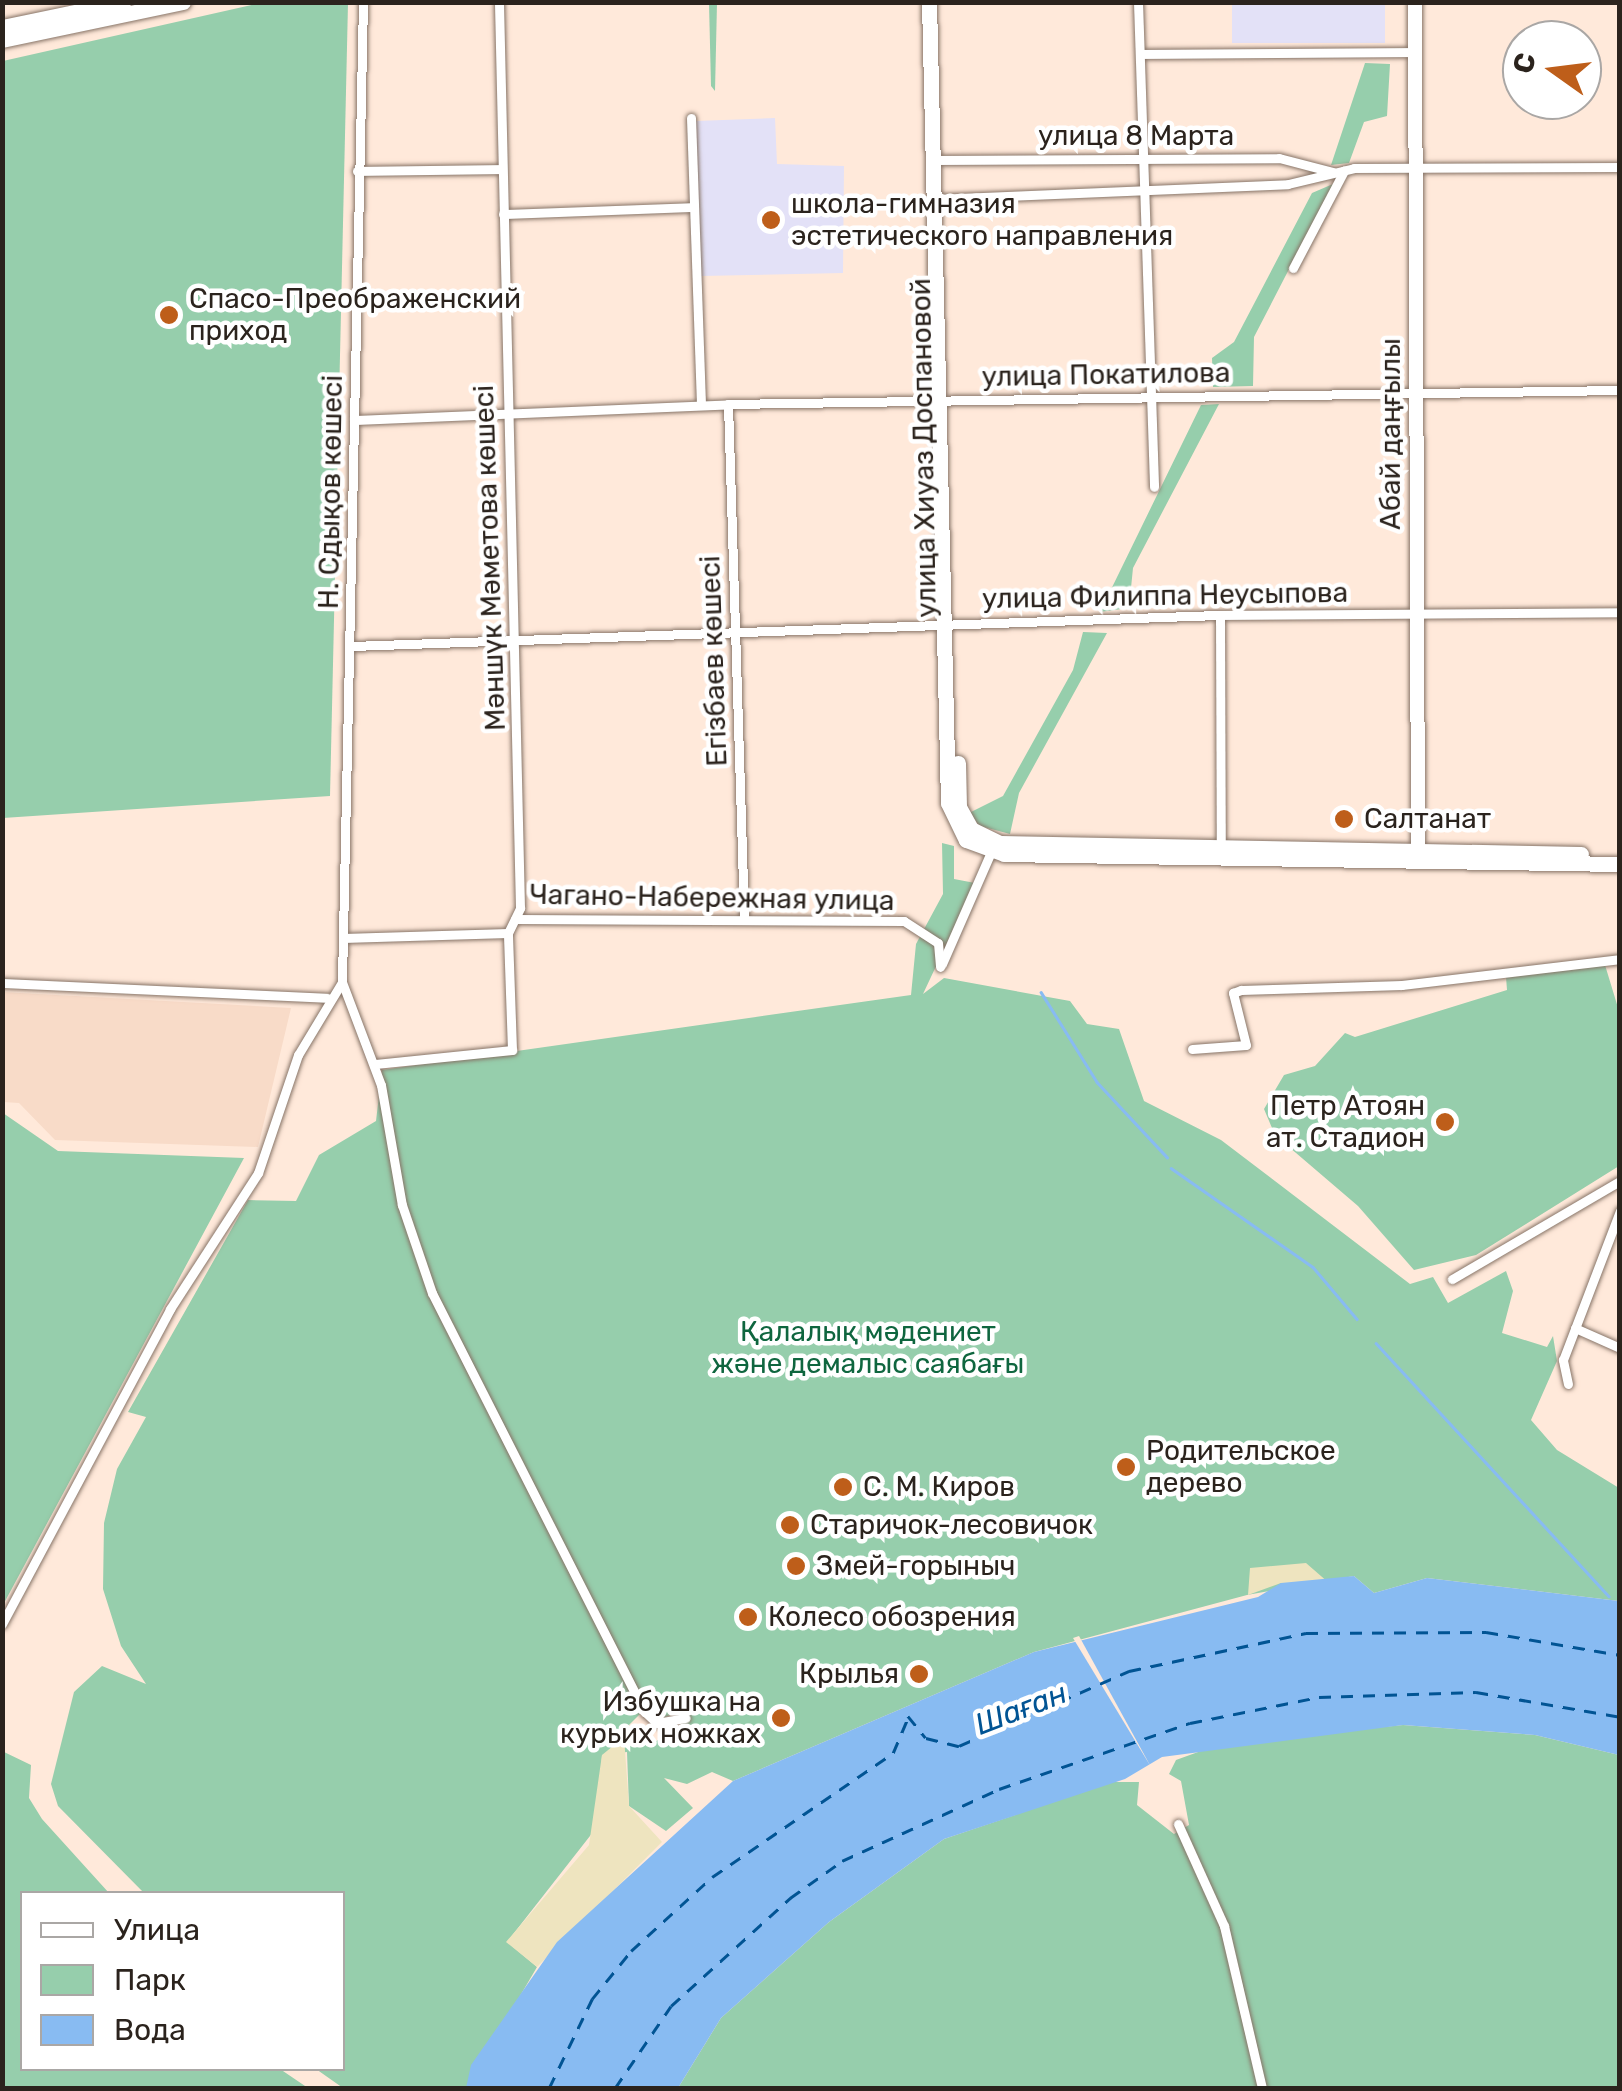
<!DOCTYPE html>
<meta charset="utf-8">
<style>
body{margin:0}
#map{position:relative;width:1622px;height:2091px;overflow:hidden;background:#ffe9da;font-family:Rubik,sans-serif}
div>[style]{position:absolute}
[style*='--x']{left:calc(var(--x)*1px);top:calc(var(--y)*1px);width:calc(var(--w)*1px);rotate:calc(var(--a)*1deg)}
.built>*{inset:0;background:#f8dbc8}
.education>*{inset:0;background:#e3e1f7;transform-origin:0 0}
.green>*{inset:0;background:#96ceac}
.sand>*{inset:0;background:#eee4bf}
.water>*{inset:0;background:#88bbf2}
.pier>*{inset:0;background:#ffe9da}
.stream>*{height:2.5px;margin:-1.25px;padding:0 1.25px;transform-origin:1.25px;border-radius:1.25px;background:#88bbf2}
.ferry>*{height:2.5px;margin-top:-1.25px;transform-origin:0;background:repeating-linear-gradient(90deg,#015494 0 12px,transparent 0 22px)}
.roads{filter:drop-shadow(0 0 2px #877467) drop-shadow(0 0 2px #877467)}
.minor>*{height:9px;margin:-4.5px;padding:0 4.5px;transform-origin:4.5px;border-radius:4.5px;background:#fff}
.secondary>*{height:14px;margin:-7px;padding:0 7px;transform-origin:7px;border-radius:7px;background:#fff}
.primary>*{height:15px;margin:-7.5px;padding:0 7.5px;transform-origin:7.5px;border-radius:7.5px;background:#fff}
.dots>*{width:28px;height:28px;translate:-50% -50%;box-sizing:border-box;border:5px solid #fff;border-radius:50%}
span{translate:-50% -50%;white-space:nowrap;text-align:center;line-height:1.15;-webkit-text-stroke:9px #fff;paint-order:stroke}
.street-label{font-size:28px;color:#2b231d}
.poi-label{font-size:28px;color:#2b231d}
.left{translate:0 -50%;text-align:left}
.right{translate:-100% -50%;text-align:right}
.park-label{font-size:28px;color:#0f663f}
.water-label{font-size:30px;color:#015494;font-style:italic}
.frame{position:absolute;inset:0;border:5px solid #2b231d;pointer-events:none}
.legend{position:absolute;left:20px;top:1891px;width:325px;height:180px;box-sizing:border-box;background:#fff;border:2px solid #aaa7a5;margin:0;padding:12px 18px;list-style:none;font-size:30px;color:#2b231d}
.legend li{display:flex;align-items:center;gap:20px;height:50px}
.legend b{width:50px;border:2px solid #aaa7a5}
.north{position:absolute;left:1502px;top:20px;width:100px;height:100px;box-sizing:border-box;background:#fff;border:2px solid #aaa7a5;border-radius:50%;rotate:284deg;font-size:28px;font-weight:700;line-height:40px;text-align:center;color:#2b231d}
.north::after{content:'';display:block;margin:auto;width:35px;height:45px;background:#be5e1a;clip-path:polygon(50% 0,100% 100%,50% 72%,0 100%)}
</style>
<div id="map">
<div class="built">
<i style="clip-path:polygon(2px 992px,291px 1008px,258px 1147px,55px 1140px,19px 1103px,3px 1102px)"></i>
</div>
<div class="education">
<i style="left:1232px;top:3px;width:153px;height:40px"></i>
<i style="clip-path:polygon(775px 118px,777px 164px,844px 166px,843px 273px,700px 276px,696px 121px)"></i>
</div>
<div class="green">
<i style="clip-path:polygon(261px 3px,348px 3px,330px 796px,3px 818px,3px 61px)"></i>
<i style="clip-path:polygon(709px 3px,717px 3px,715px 91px,711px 86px)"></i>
<i style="clip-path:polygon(1365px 63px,1390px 64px,1387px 116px,1364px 122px,1349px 163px,1331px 165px)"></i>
<i style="clip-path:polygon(1333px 184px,1254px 337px,1253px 386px,1213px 387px,1212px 358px,1234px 342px,1312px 193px)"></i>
<i style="clip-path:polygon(1219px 404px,1133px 568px,1129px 608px,1100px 612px,1201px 405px)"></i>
<i style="clip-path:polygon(1083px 632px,1107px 633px,1019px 793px,1010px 834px,980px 826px,969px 813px,1003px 796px,1073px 670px)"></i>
<i style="clip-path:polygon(evenodd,942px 843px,954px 846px,954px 879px,975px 883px,923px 994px,944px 978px,1070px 1001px,1087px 1024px,1119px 1029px,1144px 1101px,1221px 1140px,1410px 1284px,1433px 1277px,1448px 1303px,1506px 1271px,1513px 1291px,1502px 1333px,1547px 1347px,1553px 1336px,1557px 1361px,1531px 1420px,1557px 1450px,1619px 1488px,1619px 1601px,1427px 1578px,1374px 1593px,1354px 1576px,1247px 1595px,1034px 1652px,733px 1781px,712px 1772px,687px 1784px,664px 1778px,693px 1808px,666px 1831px,629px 1806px,627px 1752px,602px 1755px,597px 1827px,507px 1942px,537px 1967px,466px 2088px,343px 2088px,316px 2069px,342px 2068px,342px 1894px,144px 1893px,58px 1806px,51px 1784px,74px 1692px,102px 1666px,146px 1684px,121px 1646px,103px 1589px,104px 1523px,117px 1469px,146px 1417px,128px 1412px,248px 1200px,296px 1201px,319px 1155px,376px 1121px,382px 1070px,911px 995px,916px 944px,943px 894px,942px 843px,645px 1709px,657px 1720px,676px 1713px,685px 1727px,654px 1742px,644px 1725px,628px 1726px,645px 1709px)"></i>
<i style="clip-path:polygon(1605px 965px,1619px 1011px,1619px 1166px,1476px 1255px,1414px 1270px,1358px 1206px,1275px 1135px,1264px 1109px,1284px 1075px,1315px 1066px,1345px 1033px,1355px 1037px,1507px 990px,1506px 977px)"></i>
<i style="clip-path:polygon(3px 1113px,58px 1151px,244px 1158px,3px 1605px)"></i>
<i style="clip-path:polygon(1403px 1725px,1535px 1735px,1619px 1755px,1619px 2088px,678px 2088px,721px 2018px,829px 1922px,944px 1839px,1112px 1782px,1139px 1782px,1137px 1805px,1174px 1834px,1189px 1825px,1181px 1781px,1169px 1774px,1176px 1760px,1223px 1743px)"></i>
<i style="clip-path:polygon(2px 1751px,31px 1765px,29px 1798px,42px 1819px,109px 1893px,22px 1894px,22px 2068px,280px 2069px,308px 2088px,3px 2088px)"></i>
</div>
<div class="sand">
<i style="clip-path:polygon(1306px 1563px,1329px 1583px,1281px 1583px,1248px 1595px,1250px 1568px)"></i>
<i style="clip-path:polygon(624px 1737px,629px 1806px,662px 1842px,537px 1967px,506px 1942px,589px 1845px,602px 1755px)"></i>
</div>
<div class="water">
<i style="clip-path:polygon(1354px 1576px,1374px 1593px,1427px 1578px,1619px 1601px,1619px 1755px,1535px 1735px,1403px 1725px,1162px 1757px,1125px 1779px,944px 1839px,829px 1922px,721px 2018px,678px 2088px,466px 2088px,471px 2065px,557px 1942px,733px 1781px,1034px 1652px,1258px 1597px,1281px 1583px)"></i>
</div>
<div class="pier">
<i style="clip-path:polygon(1079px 1636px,1151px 1767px,1073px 1638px)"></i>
</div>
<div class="stream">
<i style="--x:1041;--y:992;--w:106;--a:58.1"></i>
<i style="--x:1097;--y:1082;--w:103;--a:47"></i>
<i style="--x:1171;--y:1168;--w:173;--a:34.9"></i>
<i style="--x:1313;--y:1267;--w:68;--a:49.8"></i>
<i style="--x:1376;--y:1343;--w:344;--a:47.4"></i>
</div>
<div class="ferry">
<i style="--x:908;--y:1716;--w:28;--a:51"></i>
<i style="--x:926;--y:1738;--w:34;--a:14"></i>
<i style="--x:959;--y:1746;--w:186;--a:-23.8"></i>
<i style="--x:1129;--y:1671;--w:181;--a:-12.1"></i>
<i style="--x:1306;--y:1633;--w:180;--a:-0.3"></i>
<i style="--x:1486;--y:1632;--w:136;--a:9.7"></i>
<i style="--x:549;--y:2088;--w:99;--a:-64.2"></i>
<i style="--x:592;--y:1999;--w:62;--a:-50.9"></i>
<i style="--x:631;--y:1951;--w:110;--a:-42.4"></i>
<i style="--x:712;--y:1877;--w:219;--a:-34.4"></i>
<i style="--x:893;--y:1753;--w:39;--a:-67"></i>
<i style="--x:615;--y:2088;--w:99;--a:-55.7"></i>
<i style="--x:671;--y:2006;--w:161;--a:-42.2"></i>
<i style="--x:790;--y:1898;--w:64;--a:-35.4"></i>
<i style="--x:842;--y:1861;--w:173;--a:-24.6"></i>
<i style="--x:999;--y:1789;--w:202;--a:-19.1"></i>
<i style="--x:1190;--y:1723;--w:132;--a:-11.4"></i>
<i style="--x:1319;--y:1697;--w:157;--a:-1.8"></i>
<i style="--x:1476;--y:1692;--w:146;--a:9.8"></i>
</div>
<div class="roads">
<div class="minor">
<i style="--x:363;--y:2;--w:980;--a:91.23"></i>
<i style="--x:342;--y:982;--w:110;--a:69.3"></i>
<i style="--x:381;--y:1085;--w:122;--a:80.1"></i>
<i style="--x:402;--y:1205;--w:93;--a:71.2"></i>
<i style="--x:432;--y:1293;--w:470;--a:63.1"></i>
<i style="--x:645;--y:1712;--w:16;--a:43"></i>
<i style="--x:657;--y:1723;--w:29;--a:-10"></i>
<i style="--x:1138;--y:2;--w:485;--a:88.1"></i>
<i style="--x:1141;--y:54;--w:274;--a:-0.4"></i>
<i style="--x:691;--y:118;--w:287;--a:88"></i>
<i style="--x:934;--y:160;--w:345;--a:-0.3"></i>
<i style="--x:1279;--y:158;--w:56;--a:14.5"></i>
<i style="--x:357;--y:171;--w:145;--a:-0.8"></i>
<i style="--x:935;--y:199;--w:353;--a:-2.4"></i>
<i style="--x:1288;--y:184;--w:68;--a:-13.6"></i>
<i style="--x:1354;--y:168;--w:266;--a:-0.2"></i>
<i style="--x:503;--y:214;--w:190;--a:-2.1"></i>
<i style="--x:1293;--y:268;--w:110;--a:-62.3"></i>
<i style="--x:728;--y:404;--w:512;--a:88.21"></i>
<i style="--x:354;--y:420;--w:374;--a:-2.4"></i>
<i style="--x:728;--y:404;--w:892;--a:-0.9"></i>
<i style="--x:1220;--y:615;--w:233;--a:89.8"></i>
<i style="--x:352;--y:646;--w:869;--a:-2.05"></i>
<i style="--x:1220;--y:615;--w:400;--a:-0.4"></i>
<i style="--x:515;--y:919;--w:389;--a:0.3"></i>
<i style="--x:904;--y:921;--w:40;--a:32.9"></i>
<i style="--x:938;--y:943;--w:24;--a:85"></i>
<i style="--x:343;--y:938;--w:165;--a:-1.7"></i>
<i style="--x:942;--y:964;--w:122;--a:-66.4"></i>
<i style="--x:2;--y:983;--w:325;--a:2.6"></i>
<i style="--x:1192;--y:1049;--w:54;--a:-4.2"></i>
<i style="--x:1246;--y:1045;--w:54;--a:-104"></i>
<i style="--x:1233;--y:993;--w:9;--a:-21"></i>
<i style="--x:1241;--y:990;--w:161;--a:-1.8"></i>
<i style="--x:1402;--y:985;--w:220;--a:-6.8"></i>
<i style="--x:375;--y:1064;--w:138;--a:-5.8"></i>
<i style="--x:512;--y:1050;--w:117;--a:-92"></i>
<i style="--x:508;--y:933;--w:28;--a:-64"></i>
<i style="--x:520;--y:908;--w:906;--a:-91.33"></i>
<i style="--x:1452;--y:1279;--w:194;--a:-30.3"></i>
<i style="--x:1575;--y:1328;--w:49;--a:24"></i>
<i style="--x:1568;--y:1384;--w:25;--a:-102"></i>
<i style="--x:1563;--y:1360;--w:160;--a:-69.1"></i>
<i style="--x:2;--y:1624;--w:357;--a:-61.9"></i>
<i style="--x:170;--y:1309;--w:162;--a:-57.1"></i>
<i style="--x:258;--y:1173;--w:125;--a:-71.3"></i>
<i style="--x:298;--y:1055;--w:85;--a:-58.9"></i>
<i style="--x:1178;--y:1824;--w:112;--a:65.7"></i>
<i style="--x:1224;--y:1926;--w:166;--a:76.8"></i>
</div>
<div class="secondary">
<i style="--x:1415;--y:2;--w:860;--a:89.8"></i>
</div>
<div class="primary">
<i style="--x:929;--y:2;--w:801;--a:88.64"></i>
<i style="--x:948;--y:803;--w:41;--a:64.1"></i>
<i style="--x:966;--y:840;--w:40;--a:20.2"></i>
<i style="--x:1004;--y:854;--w:616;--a:0.93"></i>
<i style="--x:2;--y:27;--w:124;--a:-11.7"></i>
<i style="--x:2;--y:40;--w:185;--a:-11.9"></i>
<i style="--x:958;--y:763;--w:44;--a:88.7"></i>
<i style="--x:959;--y:807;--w:25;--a:61"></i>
<i style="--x:971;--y:829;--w:32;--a:26"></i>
<i style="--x:1000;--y:843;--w:581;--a:1.08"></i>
</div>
</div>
<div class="dots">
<i style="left:771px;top:220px;background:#be5e1a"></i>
<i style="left:169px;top:315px;background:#be5e1a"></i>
<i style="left:1344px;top:819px;background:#be5e1a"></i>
<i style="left:1445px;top:1122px;background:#be5e1a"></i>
<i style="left:1126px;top:1467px;background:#be5e1a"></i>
<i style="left:843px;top:1487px;background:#be5e1a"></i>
<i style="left:790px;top:1525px;background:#be5e1a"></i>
<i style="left:796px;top:1566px;background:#be5e1a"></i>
<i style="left:748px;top:1617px;background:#be5e1a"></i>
<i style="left:919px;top:1674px;background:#be5e1a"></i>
<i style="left:781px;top:1718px;background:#be5e1a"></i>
</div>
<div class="street-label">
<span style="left:1136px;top:136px">улица 8 Марта</span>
<span style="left:1106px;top:375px;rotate:-1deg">улица Покатилова</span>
<span style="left:1391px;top:434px;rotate:-90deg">Абай даңғылы</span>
<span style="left:924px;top:448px;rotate:-91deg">улица Хиуаз Доспановой</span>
<span style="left:331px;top:492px;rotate:-89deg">Н. Сдықов көшесі</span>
<span style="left:490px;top:558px;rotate:-92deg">Мәншүк Мәметова көшесі</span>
<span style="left:1165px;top:596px;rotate:-1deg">улица Филиппа Неусыпова</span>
<span style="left:714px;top:661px;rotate:-92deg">Егізбаев көшесі</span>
<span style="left:712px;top:898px;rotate:1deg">Чагано-Набережная улица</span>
</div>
<div class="poi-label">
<span class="left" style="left:791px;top:220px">школа-гимназия<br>эстетического направления</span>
<span class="left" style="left:189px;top:315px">Спасо-Преображенский<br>приход</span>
<span class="left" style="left:1364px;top:819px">Салтанат</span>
<span class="right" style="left:1425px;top:1122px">Петр Атоян<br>ат. Стадион</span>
<span class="left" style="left:1146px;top:1467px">Родительское<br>дерево</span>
<span class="left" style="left:863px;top:1487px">С. М. Киров</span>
<span class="left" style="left:810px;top:1525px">Старичок-лесовичок</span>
<span class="left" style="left:816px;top:1566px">Змей-горыныч</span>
<span class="left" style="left:768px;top:1617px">Колесо обозрения</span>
<span class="right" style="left:899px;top:1674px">Крылья</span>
<span class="right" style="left:761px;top:1718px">Избушка на<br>курьих ножках</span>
</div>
<div class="park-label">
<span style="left:868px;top:1348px">Қалалық мәдениет<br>және демалыс саябағы</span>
</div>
<div class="water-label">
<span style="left:1021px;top:1709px;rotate:-21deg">Шаған</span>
</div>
<div class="frame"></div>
<ul class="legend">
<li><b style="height:12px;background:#fff"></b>Улица</li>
<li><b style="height:28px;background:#96ceac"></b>Парк</li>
<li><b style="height:28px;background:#88bbf2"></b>Вода</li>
</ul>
<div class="north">С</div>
</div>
